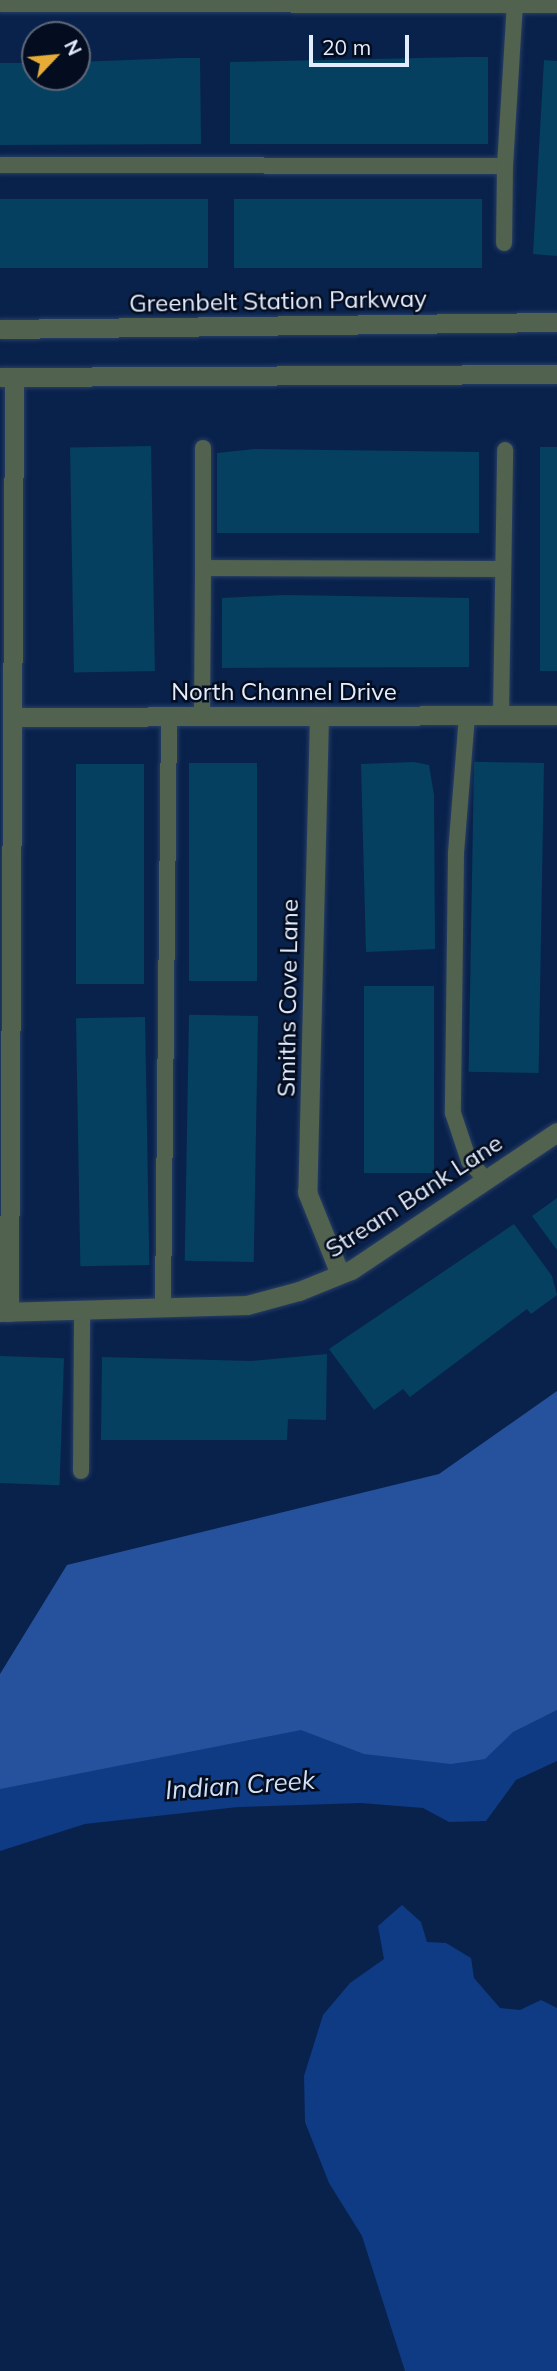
<!DOCTYPE html>
<style>
body{margin:0}
#map{position:relative;width:557px;height:2371px;overflow:hidden;background:#09224c;font-family:Mulish,sans-serif}
div>[style]{position:absolute}
[style*='--x']{left:calc(var(--x)*1px);top:calc(var(--y)*1px);width:calc(var(--w)*1px);rotate:calc(var(--a)*1deg)}
.forest>*{inset:0;background:#26529d}
.water>*{inset:0;background:#0e3b83}
.building>*{inset:0;background:#054060;transform-origin:0 0}
.roads{filter:drop-shadow(0 0 2px #283e65) drop-shadow(0 0 2px #283e65)}
.service>*{height:16px;margin:-8px;padding:0 8px;transform-origin:8px;border-radius:8px;background:#51624e}
.minor>*{height:19px;margin:-9.5px;padding:0 9.5px;transform-origin:9.5px;border-radius:9.5px;background:#51624e}
span{translate:-50% -50%;white-space:nowrap;text-align:center;line-height:1.15;-webkit-text-stroke:5px #040d1f;paint-order:stroke}
.street-label{font-size:24px;color:#e3edfe}
.water-label{font-size:26px;color:#d2dff4;font-style:italic}
.north{position:absolute;left:21px;top:21px;width:70px;height:70px;box-sizing:border-box;background:#040d1f;border:2px solid #5d6778;border-radius:50%;rotate:64deg;font-size:19px;font-weight:700;line-height:28px;text-align:center;color:#e3edfe}
.north::after{content:'';display:block;margin:auto;width:24px;height:32px;background:#e7ac37;clip-path:polygon(50% 0,100% 100%,50% 72%,0 100%)}
.scale{position:absolute;left:309px;top:35px;width:100px;height:32px;box-sizing:border-box;border:4px solid #e3edfe;border-top:0;padding-left:9px;font-size:21px;line-height:24px;white-space:nowrap;color:#e3edfe;-webkit-text-stroke:5px #040d1f;paint-order:stroke}
</style>
<div id="map">
<div class="forest">
<i style="clip-path:polygon(557px 1391px,557px 1742px,517px 1757px,0 1815px,0 1674px,67px 1565px,439px 1474px)"></i>
</div>
<div class="water">
<i style="clip-path:polygon(557px 1710px,557px 1761px,516px 1780px,486px 1821px,449px 1822px,423px 1808px,361px 1803px,238px 1807px,85px 1824px,0 1851px,0 1789px,301px 1730px,364px 1754px,451px 1764px,485px 1759px,513px 1732px)"></i>
<i style="clip-path:polygon(402px 1905px,421px 1922px,427px 1942px,446px 1943px,471px 1958px,474px 1978px,500px 2008px,520px 2010px,541px 2000px,557px 2008px,557px 2371px,405px 2371px,362px 2236px,329px 2183px,305px 2122px,304px 2076px,323px 2015px,350px 1983px,384px 1959px,378px 1926px)"></i>
</div>
<div class="building">
<i style="clip-path:polygon(468px 57px,488px 57px,488px 144px,230px 144px,230px 62px)"></i>
<i style="clip-path:polygon(180px 58px,200px 58px,201px 144px,0 145px,0 63px,35px 63px,35px 77px,77px 77px,77px 62px)"></i>
<i style="clip-path:polygon(544px 60px,557px 61px,557px 256px,533px 254px)"></i>
<i style="left:0;top:199px;width:208px;height:69px"></i>
<i style="left:234px;top:199px;width:248px;height:69px"></i>
<i style="left:151px;top:446px;width:225px;height:81px;rotate:89deg"></i>
<i style="left:540px;top:447px;width:17px;height:224px"></i>
<i style="clip-path:polygon(255px 449px,479px 452px,479px 533px,217px 533px,217px 453px)"></i>
<i style="clip-path:polygon(284px 595px,469px 598px,469px 667px,222px 668px,222px 598px)"></i>
<i style="clip-path:polygon(414px 762px,429px 765px,434px 795px,435px 949px,366px 952px,361px 764px)"></i>
<i style="left:257px;top:763px;width:218px;height:68px;rotate:90deg"></i>
<i style="left:544px;top:763px;width:310px;height:70px;rotate:91deg"></i>
<i style="left:76px;top:764px;width:68px;height:220px"></i>
<i style="left:364px;top:986px;width:70px;height:187px"></i>
<i style="left:258px;top:1016px;width:246px;height:69px;rotate:91deg"></i>
<i style="left:145px;top:1017px;width:248px;height:69px;rotate:89deg"></i>
<i style="clip-path:polygon(557px 1198px,557px 1250px,532px 1216px)"></i>
<i style="clip-path:polygon(514px 1224px,552px 1276px,557px 1295px,531px 1314px,527px 1309px,410px 1397px,403px 1389px,374px 1410px,329px 1349px)"></i>
<i style="clip-path:polygon(327px 1354px,326px 1420px,288px 1419px,287px 1440px,101px 1440px,102px 1357px,251px 1361px)"></i>
<i style="left:0;top:1356px;width:64px;height:127px;rotate:2deg"></i>
</div>
<div class="roads">
<div class="service">
<i style="--x:0;--y:165;--w:505;--a:0.11"></i>
<i style="--x:505;--y:166;--w:77;--a:90.7"></i>
<i style="--x:505;--y:166;--w:164;--a:-86.5"></i>
<i style="--x:203;--y:448;--w:120;--a:90"></i>
<i style="--x:501;--y:715;--w:265;--a:-89.1"></i>
<i style="--x:467;--y:716;--w:138;--a:94.6"></i>
<i style="--x:456;--y:854;--w:259;--a:90.7"></i>
<i style="--x:453;--y:1113;--w:51;--a:71.6"></i>
<i style="--x:469;--y:1161;--w:27;--a:48"></i>
<i style="--x:202;--y:717;--w:149;--a:-89.6"></i>
<i style="--x:203;--y:568;--w:296;--a:0.2"></i>
<i style="--x:163;--y:1308;--w:591;--a:-89.42"></i>
<i style="--x:81;--y:1471;--w:160;--a:-89.6"></i>
</div>
<div class="minor">
<i style="--x:0;--y:2;--w:557;--a:0.1"></i>
<i style="--x:0;--y:329;--w:557;--a:-0.72"></i>
<i style="--x:0;--y:377;--w:557;--a:-0.31"></i>
<i style="--x:319;--y:716;--w:476;--a:91.4"></i>
<i style="--x:307;--y:1192;--w:88;--a:68.1"></i>
<i style="--x:12;--y:717;--w:545;--a:-0.21"></i>
<i style="--x:0;--y:1312;--w:247;--a:-1.6"></i>
<i style="--x:247;--y:1305;--w:54;--a:-15.1"></i>
<i style="--x:299;--y:1291;--w:56;--a:-22"></i>
<i style="--x:351;--y:1270;--w:248;--a:-33.8"></i>
<i style="--x:9;--y:1312;--w:935;--a:-89.69"></i>
</div>
</div>
<div class="street-label">
<span style="left:278px;top:301px;rotate:-1deg">Greenbelt Station Parkway</span>
<span style="left:284px;top:692px">North Channel Drive</span>
<span style="left:288px;top:998px;rotate:-89deg">Smiths Cove Lane</span>
<span style="left:414px;top:1196px;rotate:-33deg">Stream Bank Lane</span>
</div>
<div class="water-label">
<span style="left:240px;top:1785px;rotate:-4deg">Indian Creek</span>
</div>
<div class="north">N</div>
<div class="scale">20 m</div>
</div>
